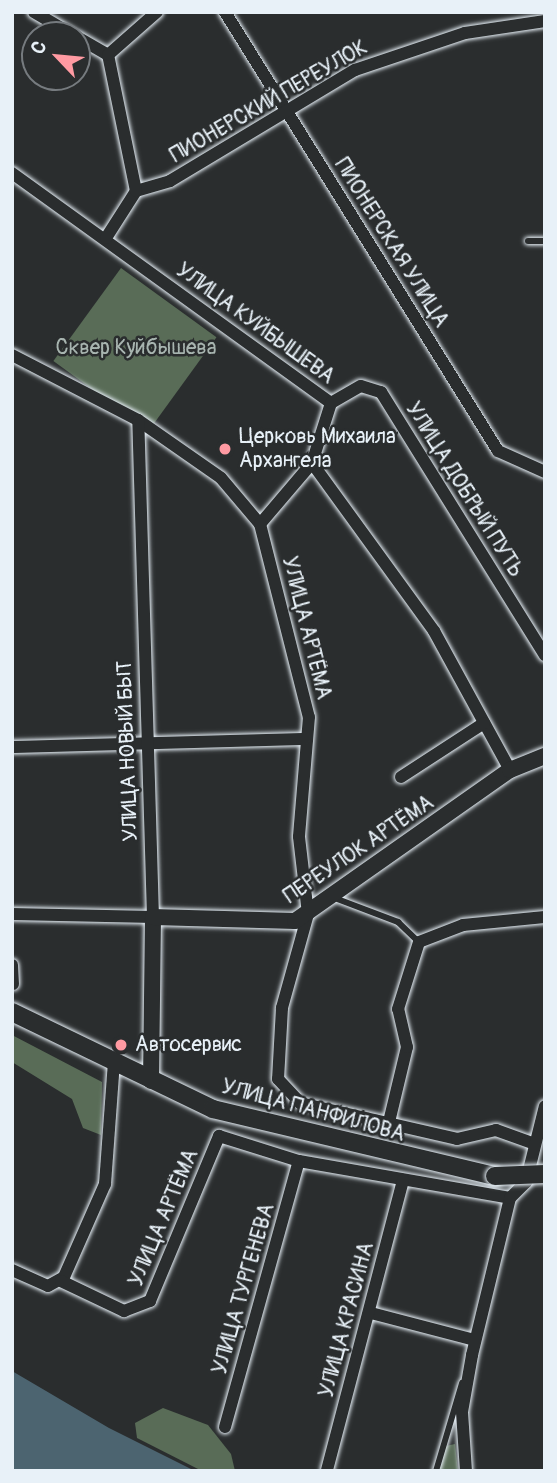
<!DOCTYPE html>
<meta charset="utf-8">
<style>
body{margin:0}
#map{position:relative;width:557px;height:1483px;overflow:hidden;background:#2a2d2e;font-family:Pangolin,sans-serif}
div>[style]{position:absolute}
[style*='--x']{left:calc(var(--x)*1px);top:calc(var(--y)*1px);width:calc(var(--w)*1px);rotate:calc(var(--a)*1deg)}
.green>*{inset:0;background:#596c57;transform-origin:0 0}
.water>*{inset:0;background:#4c6470}
.roads{filter:drop-shadow(0 0 2px #e8f1f8) drop-shadow(0 0 2px #e8f1f8)}
.service>*{height:6px;margin:-3px;padding:0 3px;transform-origin:3px;border-radius:3px;background:#2a2d2e}
.minor>*{height:12px;margin:-6px;padding:0 6px;transform-origin:6px;border-radius:6px;background:#2a2d2e}
.tertiary>*{height:16px;margin:-8px;padding:0 8px;transform-origin:8px;border-radius:8px;background:#2a2d2e}
.secondary>*{height:18px;margin:-9px;padding:0 9px;transform-origin:9px;border-radius:9px;background:#2a2d2e}
.bridges{filter:drop-shadow(0 0 2px #e8f1f8) drop-shadow(0 0 2px #e8f1f8)}
.secondary-bridge>*{height:18px;margin:-9px;padding:0 9px;transform-origin:9px;border-radius:9px;background:#2a2d2e}
.dots>*{width:19px;height:19px;translate:-50% -50%;box-sizing:border-box;border:4px solid #2a2d2e;border-radius:50%}
span{translate:-50% -50%;white-space:nowrap;text-align:center;line-height:1.15;-webkit-text-stroke:5px #2a2d2e;paint-order:stroke}
.street-label{font-size:21px;color:#e8f1f8}
.park-label{font-size:21px;color:#a8b5b0}
.poi-label{font-size:21px;color:#e8f1f8}
.left{translate:0 -50%;text-align:left}
.frame{position:absolute;inset:0;border:14px solid #e8f1f8;pointer-events:none}
.north{position:absolute;left:21px;top:21px;width:70px;height:70px;box-sizing:border-box;background:#2a2d2e;border:2px solid #767b7f;border-radius:50%;rotate:296deg;font-size:19px;font-weight:700;line-height:28px;text-align:center;color:#e8f1f8}
.north::after{content:'';display:block;margin:auto;width:24px;height:32px;background:#ff9aa2;clip-path:polygon(50% 0,100% 100%,50% 72%,0 100%)}
</style>
<div id="map">
<div class="green">
<i style="left:121px;top:268px;width:118px;height:115px;rotate:36deg"></i>
<i style="clip-path:polygon(12px 1035px,102px 1082px,101px 1135px,83px 1128px,72px 1099px,12px 1062px)"></i>
<i style="clip-path:polygon(163px 1408px,208px 1425px,231px 1454px,235px 1471px,202px 1471px,137px 1438px,135px 1423px)"></i>
<i style="clip-path:polygon(455px 1444px,458px 1471px,432px 1471px,446px 1446px)"></i>
</div>
<div class="water">
<i style="clip-path:polygon(12px 1371px,109px 1428px,195px 1471px,12px 1471px)"></i>
</div>
<div class="roads">
<div class="service">
<i style="--x:528;--y:241;--w:17;--a:0"></i>
<i style="--x:332;--y:897;--w:71;--a:20.7"></i>
<i style="--x:398;--y:922;--w:29;--a:44"></i>
<i style="--x:436;--y:1471;--w:92;--a:-73.5"></i>
</div>
<div class="minor">
<i style="--x:34;--y:12;--w:45;--a:30.5"></i>
<i style="--x:225;--y:12;--w:517;--a:58.12"></i>
<i style="--x:498;--y:451;--w:51;--a:24.1"></i>
<i style="--x:77;--y:37;--w:36;--a:30"></i>
<i style="--x:12;--y:173;--w:393;--a:35.8"></i>
<i style="--x:331;--y:403;--w:63;--a:107.6"></i>
<i style="--x:312;--y:463;--w:208;--a:54"></i>
<i style="--x:434;--y:631;--w:158;--a:61.3"></i>
<i style="--x:136;--y:191;--w:35;--a:-16"></i>
<i style="--x:170;--y:181;--w:216;--a:-31"></i>
<i style="--x:355;--y:70;--w:116;--a:-18.6"></i>
<i style="--x:465;--y:33;--w:81;--a:-8.5"></i>
<i style="--x:106;--y:238;--w:56;--a:-57.4"></i>
<i style="--x:136;--y:191;--w:139;--a:-101.6"></i>
<i style="--x:108;--y:55;--w:65;--a:-41.3"></i>
<i style="--x:12;--y:355;--w:142;--a:27.3"></i>
<i style="--x:138;--y:420;--w:101;--a:34.9"></i>
<i style="--x:221;--y:478;--w:60;--a:49.7"></i>
<i style="--x:331;--y:403;--w:34;--a:-30"></i>
<i style="--x:361;--y:386;--w:21;--a:17"></i>
<i style="--x:381;--y:392;--w:310;--a:58.1"></i>
<i style="--x:312;--y:463;--w:80;--a:130.4"></i>
<i style="--x:260;--y:524;--w:199;--a:75.8"></i>
<i style="--x:309;--y:717;--w:120;--a:94.8"></i>
<i style="--x:299;--y:837;--w:78;--a:83.3"></i>
<i style="--x:308;--y:914;--w:98;--a:105.5"></i>
<i style="--x:282;--y:1008;--w:71;--a:93.2"></i>
<i style="--x:278;--y:1079;--w:33;--a:47"></i>
<i style="--x:300;--y:1103;--w:161;--a:12.9"></i>
<i style="--x:457;--y:1139;--w:40;--a:-13"></i>
<i style="--x:496;--y:1130;--w:41;--a:19.7"></i>
<i style="--x:12;--y:747;--w:293;--a:-1.6"></i>
<i style="--x:401;--y:777;--w:99;--a:-33"></i>
<i style="--x:12;--y:914;--w:141;--a:1.2"></i>
<i style="--x:153;--y:917;--w:497;--a:-91.7"></i>
<i style="--x:12;--y:965;--w:19;--a:87"></i>
<i style="--x:389;--y:1122;--w:77;--a:-76.5"></i>
<i style="--x:407;--y:1047;--w:39;--a:-103"></i>
<i style="--x:398;--y:1009;--w:70;--a:-72.6"></i>
<i style="--x:419;--y:942;--w:47;--a:-21.1"></i>
<i style="--x:463;--y:925;--w:82;--a:-5.6"></i>
<i style="--x:12;--y:1270;--w:39;--a:24"></i>
<i style="--x:48;--y:1286;--w:18;--a:-29"></i>
<i style="--x:64;--y:1277;--w:102;--a:-66.2"></i>
<i style="--x:105;--y:1184;--w:122;--a:-85.8"></i>
<i style="--x:61;--y:1281;--w:70;--a:25.5"></i>
<i style="--x:124;--y:1311;--w:28;--a:-21"></i>
<i style="--x:150;--y:1301;--w:179;--a:-67.3"></i>
<i style="--x:219;--y:1136;--w:84;--a:17.4"></i>
<i style="--x:299;--y:1161;--w:214;--a:9.9"></i>
<i style="--x:371;--y:1313;--w:107;--a:14.6"></i>
<i style="--x:225;--y:1427;--w:276;--a:-74.5"></i>
<i style="--x:327;--y:1470;--w:300;--a:-75.3"></i>
<i style="--x:466;--y:1471;--w:59;--a:-93.9"></i>
<i style="--x:462;--y:1412;--w:58;--a:-80"></i>
<i style="--x:472;--y:1355;--w:162;--a:-76.4"></i>
<i style="--x:510;--y:1198;--w:23;--a:-45"></i>
<i style="--x:526;--y:1182;--w:78;--a:-76"></i>
</div>
<div class="tertiary">
<i style="--x:151;--y:1081;--w:164;--a:-89.3"></i>
<i style="--x:153;--y:917;--w:142;--a:1.6"></i>
<i style="--x:295;--y:921;--w:263;--a:-35.1"></i>
<i style="--x:510;--y:770;--w:38;--a:-22"></i>
</div>
<div class="secondary">
<i style="--x:12;--y:1012;--w:223;--a:25.8"></i>
<i style="--x:213;--y:1109;--w:290;--a:13.4"></i>
</div>
</div>
<div class="bridges">
<div class="secondary-bridge">
<i style="--x:495;--y:1176;--w:50;--a:-2.3"></i>
</div>
</div>
<div class="dots">
<i style="left:225px;top:449px;background:#ff9aa2"></i>
<i style="left:121px;top:1045px;background:#ff9aa2"></i>
</div>
<div class="street-label">
<span style="left:269px;top:102px;rotate:-30deg">ПИОНЕРСКИЙ ПЕРЕУЛОК</span>
<span style="left:391px;top:243px;rotate:58deg">ПИОНЕРСКАЯ УЛИЦА</span>
<span style="left:255px;top:324px;rotate:36deg">УЛИЦА КУЙБЫШЕВА</span>
<span style="left:464px;top:490px;rotate:58deg">УЛИЦА ДОБРЫЙ ПУТЬ</span>
<span style="left:306px;top:628px;rotate:76deg">УЛИЦА АРТЁМА</span>
<span style="left:128px;top:751px;rotate:-92deg">УЛИЦА НОВЫЙ БЫТ</span>
<span style="left:359px;top:850px;rotate:-34deg">ПЕРЕУЛОК АРТЁМА</span>
<span style="left:313px;top:1111px;rotate:15deg">УЛИЦА ПАНФИЛОВА</span>
<span style="left:164px;top:1218px;rotate:-67deg">УЛИЦА АРТЁМА</span>
<span style="left:244px;top:1289px;rotate:-74deg">УЛИЦА ТУРГЕНЕВА</span>
<span style="left:347px;top:1320px;rotate:-75deg">УЛИЦА КРАСИНА</span>
</div>
<div class="park-label">
<span style="left:136px;top:348px">Сквер Куйбышева</span>
</div>
<div class="poi-label">
<span class="left" style="left:239px;top:449px">Церковь Михаила<br>Архангела</span>
<span class="left" style="left:135px;top:1045px">Автосервис</span>
</div>
<div class="frame"></div>
<div class="north">С</div>
</div>
